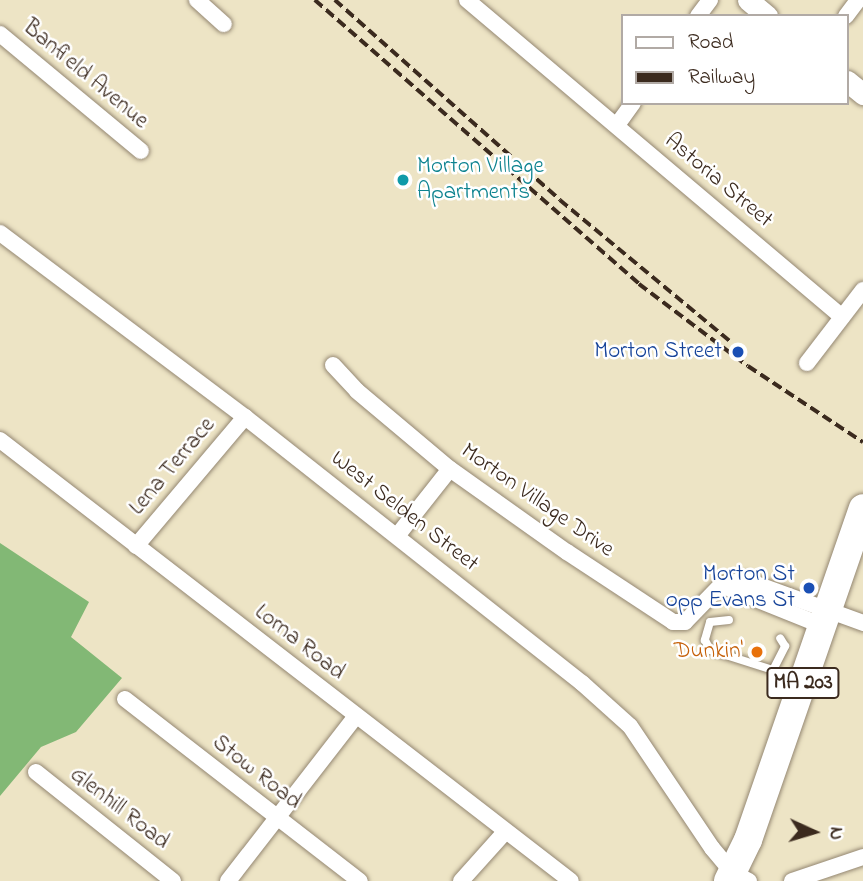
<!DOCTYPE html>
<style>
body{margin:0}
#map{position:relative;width:863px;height:881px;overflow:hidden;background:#ede4c5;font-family:"Indie Flower",sans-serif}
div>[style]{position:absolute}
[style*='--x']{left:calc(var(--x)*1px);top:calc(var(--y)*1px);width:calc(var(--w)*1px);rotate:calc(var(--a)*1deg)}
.forest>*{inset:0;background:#82b875}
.roads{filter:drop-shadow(0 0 2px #948772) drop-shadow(0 0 2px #948772)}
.lane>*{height:8px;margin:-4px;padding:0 4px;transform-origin:4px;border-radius:4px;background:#fff}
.street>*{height:16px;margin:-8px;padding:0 8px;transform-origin:8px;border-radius:8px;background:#fff}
.secondary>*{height:21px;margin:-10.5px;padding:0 10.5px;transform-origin:10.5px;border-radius:10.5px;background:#fff}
.highway>*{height:28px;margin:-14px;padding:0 14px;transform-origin:14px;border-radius:14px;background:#fff}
.rail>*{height:3.5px;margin-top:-1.75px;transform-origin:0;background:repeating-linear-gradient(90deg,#3b2a1e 0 10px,transparent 0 15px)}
.dots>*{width:19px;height:19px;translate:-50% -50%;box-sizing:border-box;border:4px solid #fff;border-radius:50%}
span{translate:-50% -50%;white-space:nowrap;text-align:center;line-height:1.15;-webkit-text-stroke:5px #fff;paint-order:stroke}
.shield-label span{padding:2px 5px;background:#fff;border:2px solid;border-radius:5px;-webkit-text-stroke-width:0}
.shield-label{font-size:21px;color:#3b2a1e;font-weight:700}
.street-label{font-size:23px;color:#3b2a1e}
.culture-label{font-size:23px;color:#0d838f}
.left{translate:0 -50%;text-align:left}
.transit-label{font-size:23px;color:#164399}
.right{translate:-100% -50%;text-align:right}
.food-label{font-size:23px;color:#c56008}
.legend{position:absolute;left:621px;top:14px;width:228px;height:91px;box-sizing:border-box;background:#fff;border:2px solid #b1aaa5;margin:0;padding:9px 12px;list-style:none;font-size:21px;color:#3b2a1e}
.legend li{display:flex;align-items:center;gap:14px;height:35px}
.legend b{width:35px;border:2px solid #b1aaa5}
.north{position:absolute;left:779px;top:797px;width:70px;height:70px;-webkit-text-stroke:5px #fff;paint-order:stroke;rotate:94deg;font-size:19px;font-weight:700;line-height:28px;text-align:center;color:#3b2a1e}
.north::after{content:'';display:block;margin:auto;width:24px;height:32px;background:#3b2a1e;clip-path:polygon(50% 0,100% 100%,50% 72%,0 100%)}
</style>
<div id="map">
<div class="forest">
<i style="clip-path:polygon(0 543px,89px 602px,71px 637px,122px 678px,76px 732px,41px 747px,0 796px)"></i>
</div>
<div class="roads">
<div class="lane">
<i style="--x:729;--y:620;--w:19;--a:174"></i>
<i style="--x:710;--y:622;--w:19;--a:106"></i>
<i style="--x:705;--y:640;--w:11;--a:63"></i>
<i style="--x:710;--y:650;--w:66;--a:17.6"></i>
<i style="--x:773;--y:670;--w:27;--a:-63"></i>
<i style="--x:785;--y:646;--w:9;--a:-122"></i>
</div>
<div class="street">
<i style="--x:197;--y:0;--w:36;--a:42"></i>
<i style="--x:467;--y:0;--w:491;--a:40.2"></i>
<i style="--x:698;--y:16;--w:20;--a:-53"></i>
<i style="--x:846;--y:16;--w:20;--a:-53"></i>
<i style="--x:0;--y:34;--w:183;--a:39.7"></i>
<i style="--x:617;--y:125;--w:27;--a:-54"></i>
<i style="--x:0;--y:233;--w:306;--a:36.9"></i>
<i style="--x:245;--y:417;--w:429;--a:38.3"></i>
<i style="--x:582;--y:683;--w:64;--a:41.9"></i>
<i style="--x:630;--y:726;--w:147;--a:56.1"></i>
<i style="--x:712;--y:848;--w:33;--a:50"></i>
<i style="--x:733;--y:873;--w:18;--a:27"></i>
<i style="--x:807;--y:363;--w:92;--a:-52.5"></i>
<i style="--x:333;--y:365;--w:35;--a:47"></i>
<i style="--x:357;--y:391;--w:121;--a:40"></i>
<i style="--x:450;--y:469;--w:143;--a:35.4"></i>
<i style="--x:567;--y:552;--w:127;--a:33.4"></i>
<i style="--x:673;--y:622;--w:12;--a:0"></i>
<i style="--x:685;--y:622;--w:52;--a:-45.8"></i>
<i style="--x:721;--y:585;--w:25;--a:-12"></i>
<i style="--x:745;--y:580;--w:126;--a:20"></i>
<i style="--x:0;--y:440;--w:721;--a:37.68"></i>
<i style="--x:397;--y:536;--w:85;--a:-51.7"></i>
<i style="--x:136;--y:546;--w:169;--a:-49.8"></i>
<i style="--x:721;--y:585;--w:110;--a:21.9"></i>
<i style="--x:125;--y:699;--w:297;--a:37.8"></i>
<i style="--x:36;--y:772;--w:175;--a:38.5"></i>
<i style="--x:228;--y:881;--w:209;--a:-52.2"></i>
<i style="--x:461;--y:881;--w:66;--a:-48.1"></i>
<i style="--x:792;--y:881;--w:75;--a:-18.7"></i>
</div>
<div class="secondary">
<i style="--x:748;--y:0;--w:25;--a:40"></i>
<i style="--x:847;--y:81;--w:21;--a:39"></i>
</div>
<div class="highway">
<i style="--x:728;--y:881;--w:46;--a:-64"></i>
<i style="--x:748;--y:840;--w:351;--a:-70.9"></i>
</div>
</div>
<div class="rail">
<i style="--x:315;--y:0;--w:431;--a:41.2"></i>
<i style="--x:639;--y:284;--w:136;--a:37"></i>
<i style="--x:748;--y:366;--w:138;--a:33.5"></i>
<i style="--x:335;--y:0;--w:301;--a:41.6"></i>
<i style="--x:560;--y:200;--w:222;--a:39.7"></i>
</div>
<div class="dots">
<i style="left:403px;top:180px;background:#0f9aa8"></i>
<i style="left:738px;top:352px;background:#1a4fb4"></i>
<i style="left:809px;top:588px;background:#1a4fb4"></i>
<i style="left:757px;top:652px;background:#e8710a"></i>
</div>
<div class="shield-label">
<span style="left:803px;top:683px">MA 203</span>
</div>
<div class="street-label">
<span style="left:85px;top:75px;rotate:40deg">Banfield Avenue</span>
<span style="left:718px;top:181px;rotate:40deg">Astoria Street</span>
<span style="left:173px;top:467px;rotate:-50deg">Lena Terrace</span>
<span style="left:537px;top:501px;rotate:35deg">Morton Village Drive</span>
<span style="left:404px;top:512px;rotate:38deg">West Selden Street</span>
<span style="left:299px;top:643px;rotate:38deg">Lorna Road</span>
<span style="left:256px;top:773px;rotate:38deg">Stow Road</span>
<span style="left:119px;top:809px;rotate:38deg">Glenhill Road</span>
</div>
<div class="culture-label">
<span class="left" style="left:417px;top:180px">Morton Village<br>Apartments</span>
</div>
<div class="transit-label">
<span class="right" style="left:722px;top:352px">Morton Street</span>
<span class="right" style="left:795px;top:588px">Morton St<br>opp Evans St</span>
</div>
<div class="food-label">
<span class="right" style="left:743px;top:652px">Dunkin'</span>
</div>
<ul class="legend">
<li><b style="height:9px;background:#fff"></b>Road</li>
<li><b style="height:9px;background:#3b2a1e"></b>Railway</li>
</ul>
<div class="north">N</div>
</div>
